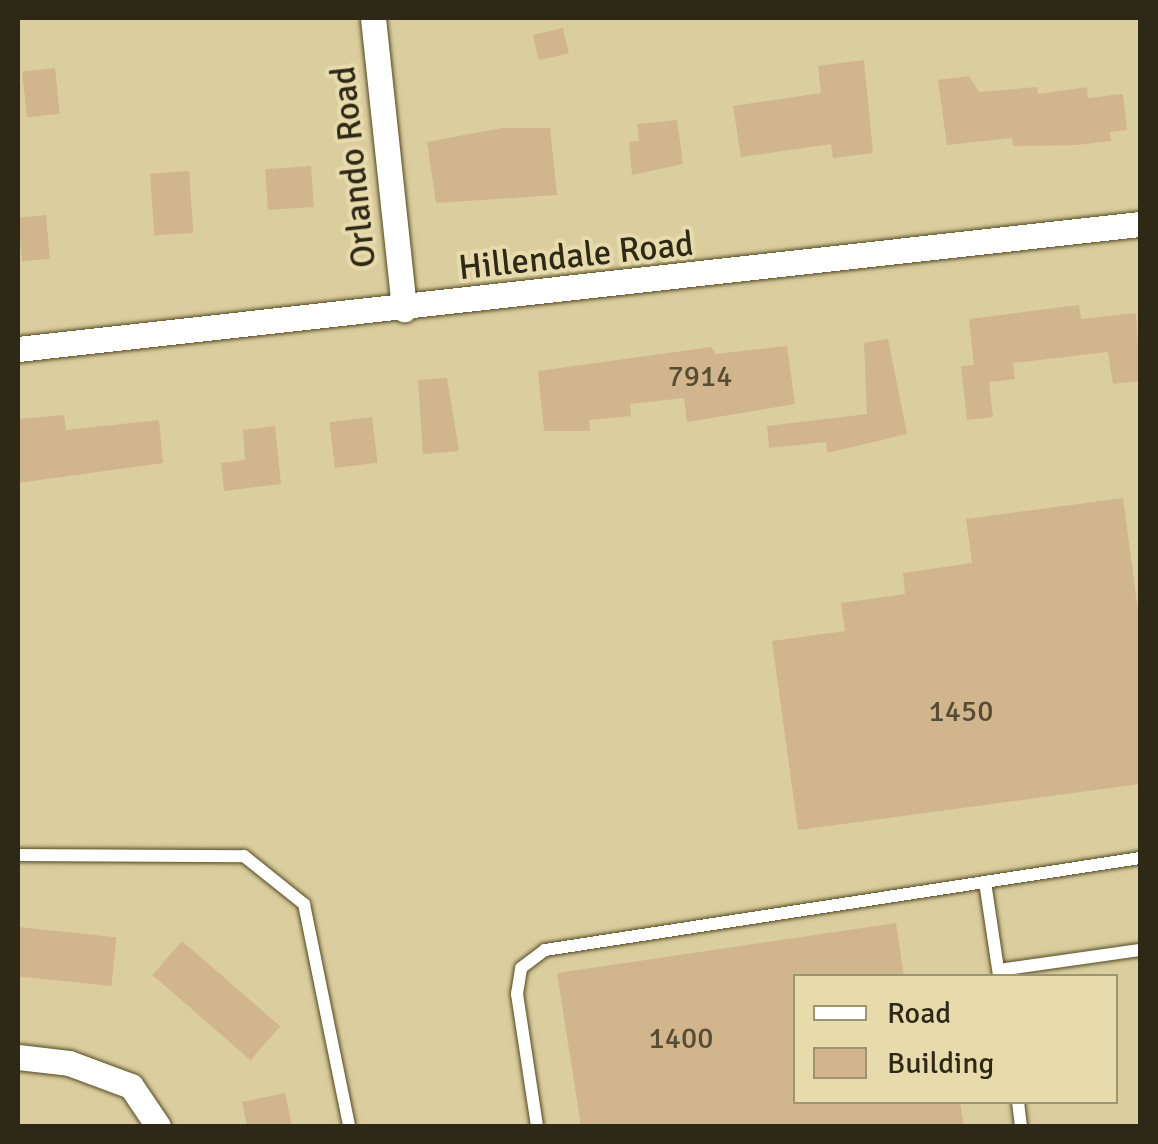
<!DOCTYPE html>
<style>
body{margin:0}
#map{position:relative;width:1158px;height:1144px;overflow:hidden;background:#dace9f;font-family:Signika,sans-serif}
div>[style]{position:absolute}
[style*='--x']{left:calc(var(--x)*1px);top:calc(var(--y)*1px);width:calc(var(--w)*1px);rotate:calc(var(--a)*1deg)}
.building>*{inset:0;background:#d1b58c;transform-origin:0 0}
.roads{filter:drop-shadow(0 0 2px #53491d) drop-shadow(0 0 2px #53491d)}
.service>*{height:12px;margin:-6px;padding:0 6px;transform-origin:6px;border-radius:6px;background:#fff}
.minor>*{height:25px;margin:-12.5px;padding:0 12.5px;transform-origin:12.5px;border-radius:12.5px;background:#fff}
span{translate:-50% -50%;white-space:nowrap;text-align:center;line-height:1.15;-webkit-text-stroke:8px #e7dbab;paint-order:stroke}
.number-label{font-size:30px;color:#574c34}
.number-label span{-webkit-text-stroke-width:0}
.street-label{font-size:35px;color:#2e2917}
.frame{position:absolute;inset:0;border:20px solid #2e2917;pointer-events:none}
.legend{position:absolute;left:793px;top:974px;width:325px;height:130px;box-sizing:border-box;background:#e7dbab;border:2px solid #9d9470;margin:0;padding:12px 18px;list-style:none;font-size:30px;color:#2e2917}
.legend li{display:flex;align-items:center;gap:20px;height:50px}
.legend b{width:50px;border:2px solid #9d9470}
</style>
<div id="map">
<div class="building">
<i style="left:563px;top:28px;width:26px;height:31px;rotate:77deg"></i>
<i style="clip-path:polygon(864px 60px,873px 153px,833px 158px,831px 144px,741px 157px,733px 106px,821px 93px,818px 66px)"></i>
<i style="left:55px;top:68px;width:46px;height:33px;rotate:84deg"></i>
<i style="clip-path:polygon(969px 76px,979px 92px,1037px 87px,1038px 94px,1087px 87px,1088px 98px,1123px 94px,1127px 130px,1110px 132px,1111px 141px,1077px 145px,1013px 146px,1012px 138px,947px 145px,938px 80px)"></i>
<i style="clip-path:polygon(677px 120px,683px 164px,632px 175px,629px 142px,639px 141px,637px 124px)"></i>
<i style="clip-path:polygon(502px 128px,550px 128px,557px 195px,436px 203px,427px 142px)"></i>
<i style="left:311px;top:166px;width:41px;height:46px;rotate:86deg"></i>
<i style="left:189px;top:171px;width:62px;height:39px;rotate:86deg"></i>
<i style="left:46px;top:215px;width:44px;height:28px;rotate:85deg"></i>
<i style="clip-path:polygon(1079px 305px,1081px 319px,1136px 313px,1140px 381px,1113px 384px,1108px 352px,1013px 363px,1015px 379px,989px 382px,993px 417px,967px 420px,961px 366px,974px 365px,969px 319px)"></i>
<i style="clip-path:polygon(888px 339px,907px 434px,827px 453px,826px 442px,769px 448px,767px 426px,867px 414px,864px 343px)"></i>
<i style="clip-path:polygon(787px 346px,795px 404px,687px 422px,684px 398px,630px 404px,631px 416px,589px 420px,590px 431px,544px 431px,538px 371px,711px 347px,716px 354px)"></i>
<i style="clip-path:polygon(447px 378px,459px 451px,423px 454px,418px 380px)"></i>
<i style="clip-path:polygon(64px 415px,66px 430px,159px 420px,163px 463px,18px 483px,18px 419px)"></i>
<i style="left:372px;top:417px;width:46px;height:43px;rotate:83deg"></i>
<i style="clip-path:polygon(275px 426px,281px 484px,224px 491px,221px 463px,245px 460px,243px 430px)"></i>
<i style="clip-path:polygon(1123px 498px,1140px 625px,1140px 784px,798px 830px,772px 641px,845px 631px,841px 603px,905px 594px,903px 573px,972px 563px,966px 519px)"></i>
<i style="clip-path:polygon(896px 923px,904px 976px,796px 976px,796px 1102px,960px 1102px,964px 1126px,581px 1126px,557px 973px)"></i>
<i style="left:18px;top:927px;width:99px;height:49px;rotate:6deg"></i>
<i style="left:182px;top:941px;width:130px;height:45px;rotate:41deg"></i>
<i style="clip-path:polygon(285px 1093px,292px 1126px,247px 1126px,242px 1102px)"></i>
</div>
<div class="roads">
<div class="service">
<i style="--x:18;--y:855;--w:226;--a:0.3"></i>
<i style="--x:244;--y:856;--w:77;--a:38.7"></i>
<i style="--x:304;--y:904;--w:227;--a:78.5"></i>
<i style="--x:985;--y:882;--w:95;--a:81.5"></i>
<i style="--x:999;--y:970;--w:142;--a:-8.1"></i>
<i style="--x:1018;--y:1102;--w:24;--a:83"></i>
<i style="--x:537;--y:1126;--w:134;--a:-98.6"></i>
<i style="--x:517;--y:994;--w:26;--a:-81"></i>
<i style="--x:521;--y:968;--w:30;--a:-37"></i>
<i style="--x:545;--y:950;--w:602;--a:-8.79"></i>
</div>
<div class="minor">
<i style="--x:373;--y:18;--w:293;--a:83.9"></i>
<i style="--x:18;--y:349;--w:1129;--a:-6.36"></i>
<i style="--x:18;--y:1057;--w:51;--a:6.7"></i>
<i style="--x:69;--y:1063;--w:66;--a:20.4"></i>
<i style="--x:131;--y:1086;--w:48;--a:56"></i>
</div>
</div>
<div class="number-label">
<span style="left:700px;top:377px">7914</span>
<span style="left:961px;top:712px">1450</span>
<span style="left:681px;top:1039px">1400</span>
</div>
<div class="street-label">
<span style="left:354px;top:167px;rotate:-96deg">Orlando Road</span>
<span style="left:576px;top:256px;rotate:-6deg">Hillendale Road</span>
</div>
<div class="frame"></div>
<ul class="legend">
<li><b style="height:12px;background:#fff"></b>Road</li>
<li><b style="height:28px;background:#d1b58c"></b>Building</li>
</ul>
</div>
